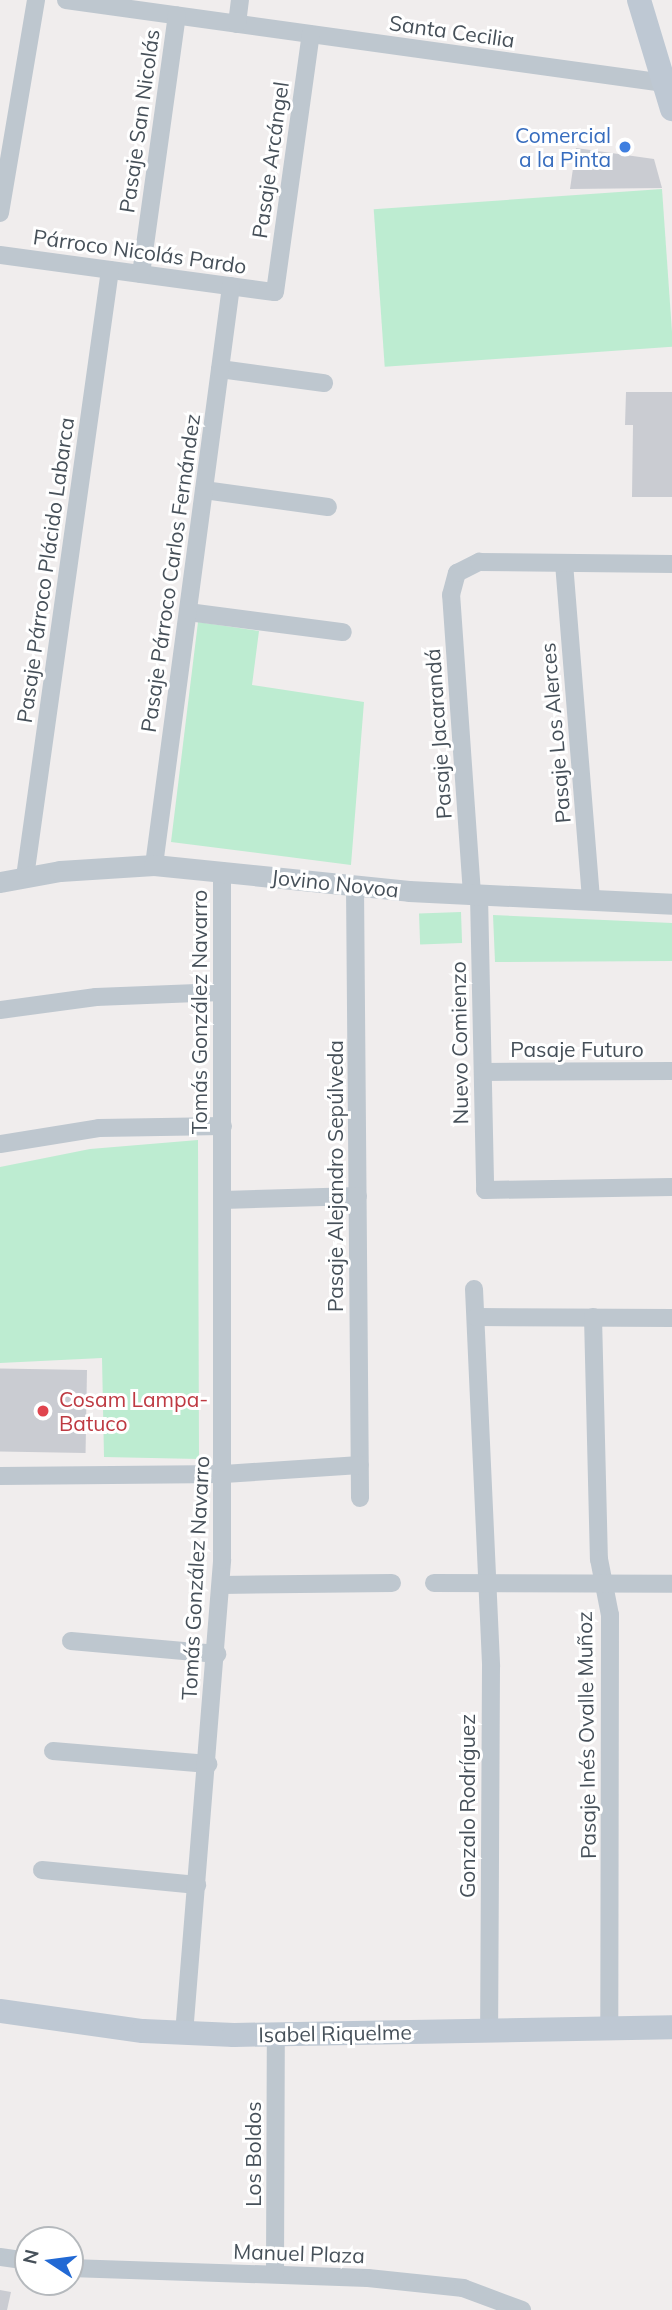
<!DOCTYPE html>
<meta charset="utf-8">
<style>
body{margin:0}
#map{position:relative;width:672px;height:2310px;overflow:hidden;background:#f0eded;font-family:Mulish,sans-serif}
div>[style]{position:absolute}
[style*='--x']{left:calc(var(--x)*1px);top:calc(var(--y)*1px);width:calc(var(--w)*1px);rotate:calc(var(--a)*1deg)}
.green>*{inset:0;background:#bdecd1;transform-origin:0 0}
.building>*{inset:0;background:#caccd2;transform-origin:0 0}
.minor>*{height:18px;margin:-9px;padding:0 9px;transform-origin:9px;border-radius:9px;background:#bec7cf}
.tertiary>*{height:21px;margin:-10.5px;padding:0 10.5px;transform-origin:10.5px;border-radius:10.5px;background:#bec7cf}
.secondary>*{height:24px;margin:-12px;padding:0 12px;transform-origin:12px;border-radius:12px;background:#bec8d3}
.dots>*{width:19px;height:19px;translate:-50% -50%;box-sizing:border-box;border:4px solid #fff;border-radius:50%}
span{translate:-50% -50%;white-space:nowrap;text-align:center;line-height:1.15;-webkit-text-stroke:6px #fff;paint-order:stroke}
.street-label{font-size:21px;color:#465059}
.shop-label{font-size:21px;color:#366cbe}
.right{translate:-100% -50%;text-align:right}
.health-label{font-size:21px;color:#be3a42}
.left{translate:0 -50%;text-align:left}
.north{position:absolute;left:14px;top:2226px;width:70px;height:70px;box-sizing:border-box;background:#fff;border:2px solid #b5b9bd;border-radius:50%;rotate:283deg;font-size:19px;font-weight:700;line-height:28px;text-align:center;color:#465059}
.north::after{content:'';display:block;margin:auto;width:24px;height:32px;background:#2269d4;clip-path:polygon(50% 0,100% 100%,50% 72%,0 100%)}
</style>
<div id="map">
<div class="green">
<i style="left:662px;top:189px;width:158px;height:289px;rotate:86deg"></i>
<i style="clip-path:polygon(198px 622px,259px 631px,252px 685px,364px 702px,351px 865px,171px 842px)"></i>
<i style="left:461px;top:912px;width:31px;height:42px;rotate:88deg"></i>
<i style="clip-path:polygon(493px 915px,672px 923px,672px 961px,495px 962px)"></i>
<i style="clip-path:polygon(198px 1140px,199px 1459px,104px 1457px,102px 1358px,0 1363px,0 1167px,90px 1149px)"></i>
</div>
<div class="building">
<i style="clip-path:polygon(576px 148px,654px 159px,662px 188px,570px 189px)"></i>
<i style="clip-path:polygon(626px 392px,672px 392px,672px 497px,632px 497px,633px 425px,625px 425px)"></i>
<i style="left:87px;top:1370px;width:83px;height:87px;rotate:91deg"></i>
<i style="clip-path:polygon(0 2290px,11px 2292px,7px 2310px,0 2310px)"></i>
</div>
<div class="minor">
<i style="--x:66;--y:0;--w:604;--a:7.9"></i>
<i style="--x:237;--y:24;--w:24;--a:-83"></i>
<i style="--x:0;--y:213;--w:216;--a:-80.4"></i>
<i style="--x:0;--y:255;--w:277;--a:7.7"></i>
<i style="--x:275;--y:292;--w:260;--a:-82.1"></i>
<i style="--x:141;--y:274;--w:261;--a:-82.1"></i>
<i style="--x:220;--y:369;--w:105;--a:7.7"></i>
<i style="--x:204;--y:490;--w:125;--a:7.8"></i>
<i style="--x:564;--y:563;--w:338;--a:85.4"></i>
<i style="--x:188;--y:612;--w:156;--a:7.4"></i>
<i style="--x:154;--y:865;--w:584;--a:-82.42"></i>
<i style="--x:25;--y:877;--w:613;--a:-82.03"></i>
<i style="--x:355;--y:886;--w:612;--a:89.53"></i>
<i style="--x:472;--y:894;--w:300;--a:-94"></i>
<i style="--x:451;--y:595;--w:23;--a:-75"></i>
<i style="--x:457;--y:573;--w:25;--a:-27"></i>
<i style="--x:479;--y:562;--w:193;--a:0.6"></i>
<i style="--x:479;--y:895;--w:295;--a:88.8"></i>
<i style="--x:485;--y:1190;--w:187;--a:-0.9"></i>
<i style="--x:0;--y:1010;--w:97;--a:-7.7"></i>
<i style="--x:96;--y:997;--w:126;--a:-2.3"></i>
<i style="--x:483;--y:1072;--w:189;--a:-0.3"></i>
<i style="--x:0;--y:1144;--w:100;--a:-9.2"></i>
<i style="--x:99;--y:1128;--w:124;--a:-0.9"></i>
<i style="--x:223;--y:1200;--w:135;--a:-1.7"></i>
<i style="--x:474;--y:1289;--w:378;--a:87.4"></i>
<i style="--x:491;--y:1667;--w:362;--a:90.3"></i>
<i style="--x:476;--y:1317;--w:196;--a:0.3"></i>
<i style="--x:593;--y:1317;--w:242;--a:88.6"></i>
<i style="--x:599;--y:1559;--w:57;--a:78.9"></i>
<i style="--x:610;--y:1615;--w:411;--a:90.1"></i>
<i style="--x:0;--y:1476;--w:224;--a:-0.5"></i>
<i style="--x:224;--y:1474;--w:136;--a:-3.8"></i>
<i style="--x:434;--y:1583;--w:238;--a:0.2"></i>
<i style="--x:221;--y:1585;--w:171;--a:-0.7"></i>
<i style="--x:71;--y:1641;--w:147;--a:5.1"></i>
<i style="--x:53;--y:1751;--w:156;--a:4.8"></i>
<i style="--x:42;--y:1870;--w:156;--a:5.5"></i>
<i style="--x:184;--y:2034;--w:476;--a:-85.4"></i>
<i style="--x:222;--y:1560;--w:689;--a:-90"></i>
<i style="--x:0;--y:2257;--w:28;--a:8"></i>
<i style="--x:70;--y:2268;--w:298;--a:1.9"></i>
<i style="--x:368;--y:2278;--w:96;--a:6"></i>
<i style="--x:463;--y:2288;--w:63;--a:20.4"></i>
<i style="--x:275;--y:2274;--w:240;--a:-89.8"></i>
</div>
<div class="tertiary">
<i style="--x:0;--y:882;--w:61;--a:-10.4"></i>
<i style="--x:60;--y:871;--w:94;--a:-3.7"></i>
<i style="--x:154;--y:865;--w:256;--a:5.8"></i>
<i style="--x:409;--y:891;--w:263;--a:2.8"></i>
</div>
<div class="secondary">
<i style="--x:639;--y:0;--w:114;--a:73.2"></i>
<i style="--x:0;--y:2011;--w:144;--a:8"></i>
<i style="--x:143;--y:2031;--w:91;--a:2.5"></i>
<i style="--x:234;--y:2035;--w:438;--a:-1"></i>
</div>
<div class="dots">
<i style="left:625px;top:147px;background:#3f7fe0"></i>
<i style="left:43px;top:1411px;background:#e0444e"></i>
</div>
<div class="street-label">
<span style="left:452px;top:31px;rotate:8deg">Santa Cecilia</span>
<span style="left:139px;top:121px;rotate:-82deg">Pasaje San Nicolás</span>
<span style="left:270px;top:160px;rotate:-82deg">Pasaje Arcángel</span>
<span style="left:140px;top:251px;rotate:8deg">Párroco Nicolás Pardo</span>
<span style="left:45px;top:570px;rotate:-82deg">Pasaje Párroco Plácido Labarca</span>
<span style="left:170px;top:573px;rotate:-82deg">Pasaje Párroco Carlos Fernández</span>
<span style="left:555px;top:733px;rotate:-95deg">Pasaje Los Alerces</span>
<span style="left:438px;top:734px;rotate:-94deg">Pasaje Jacarandá</span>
<span style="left:335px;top:883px;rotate:6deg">Jovino Novoa</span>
<span style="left:199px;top:1012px;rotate:-90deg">Tomás González Navarro</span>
<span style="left:459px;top:1043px;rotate:-91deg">Nuevo Comienzo</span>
<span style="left:577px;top:1049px">Pasaje Futuro</span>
<span style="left:335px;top:1176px;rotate:-90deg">Pasaje Alejandro Sepúlveda</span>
<span style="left:195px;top:1578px;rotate:-87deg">Tomás González Navarro</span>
<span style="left:586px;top:1735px;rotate:-91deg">Pasaje Inés Ovalle Muñoz</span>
<span style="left:467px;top:1806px;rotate:-90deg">Gonzalo Rodríguez</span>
<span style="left:335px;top:2033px;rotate:-1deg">Isabel Riquelme</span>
<span style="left:253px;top:2154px;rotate:-90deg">Los Boldos</span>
<span style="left:299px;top:2253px;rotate:2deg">Manuel Plaza</span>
</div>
<div class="shop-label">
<span class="right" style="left:611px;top:147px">Comercial<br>a la Pinta</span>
</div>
<div class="health-label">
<span class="left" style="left:59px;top:1411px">Cosam Lampa-<br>Batuco</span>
</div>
<div class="north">N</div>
</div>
